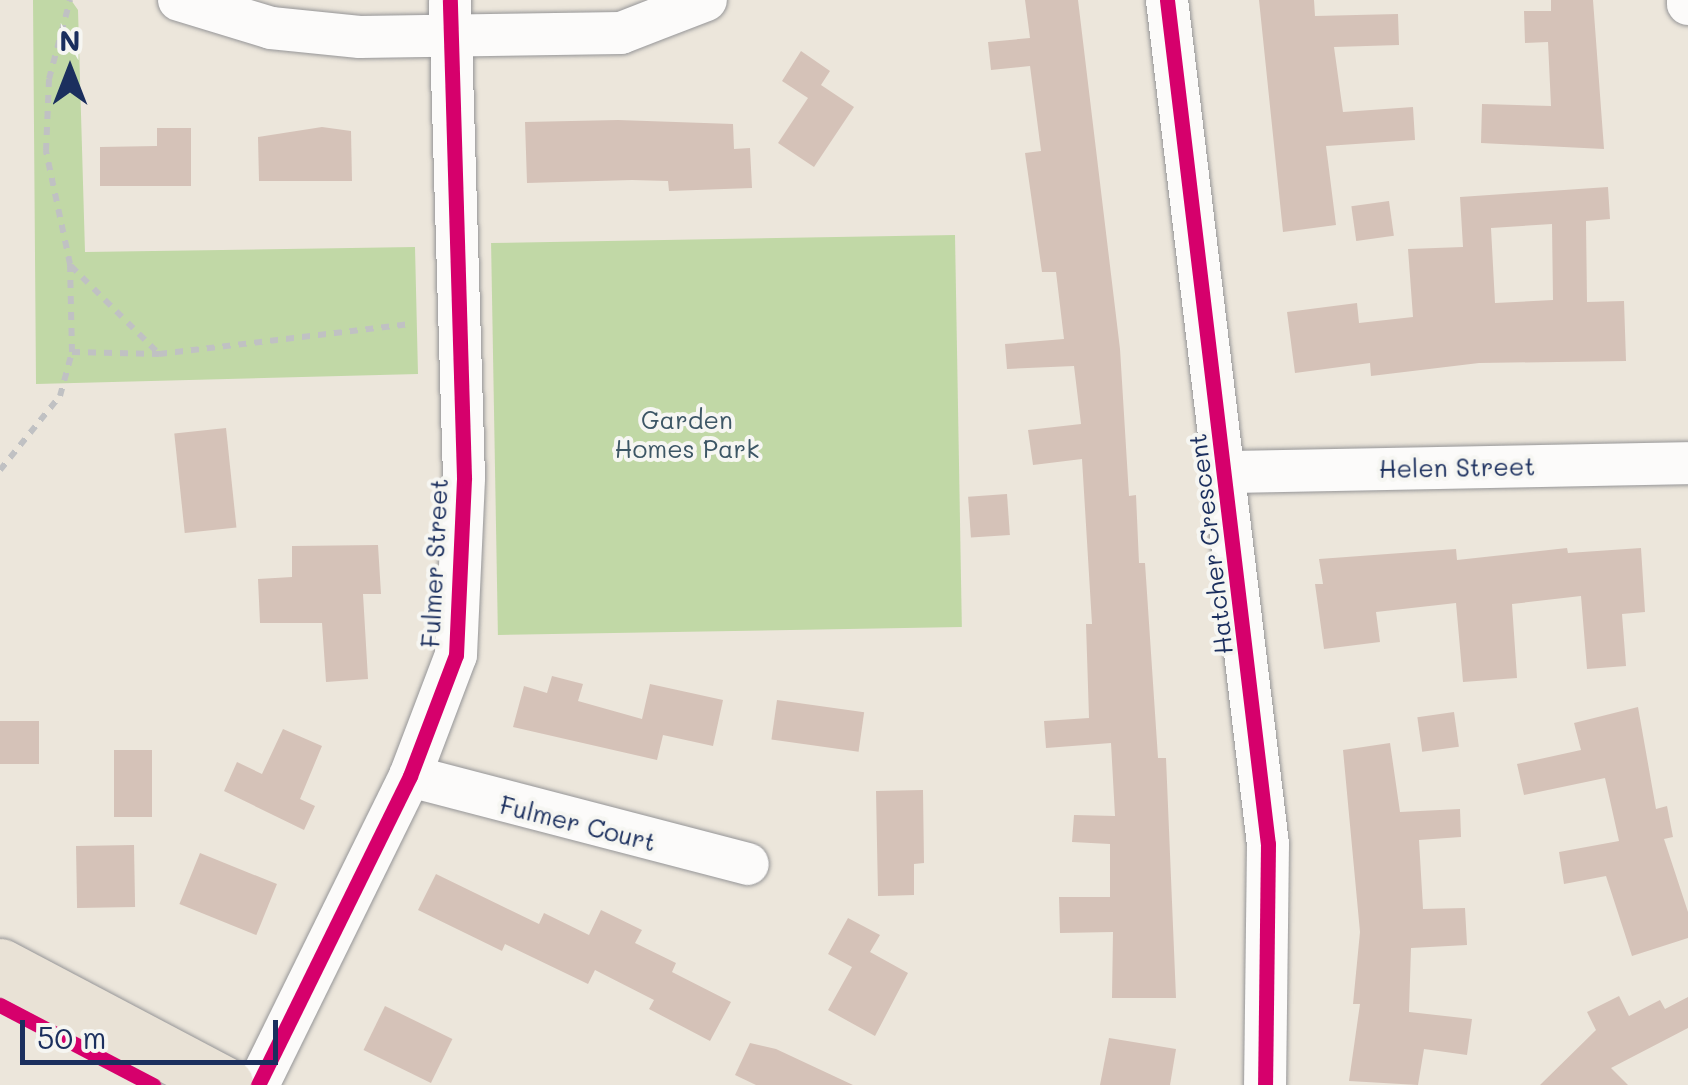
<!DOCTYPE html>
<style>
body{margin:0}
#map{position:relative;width:1688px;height:1085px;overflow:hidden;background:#ece6db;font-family:Mali,sans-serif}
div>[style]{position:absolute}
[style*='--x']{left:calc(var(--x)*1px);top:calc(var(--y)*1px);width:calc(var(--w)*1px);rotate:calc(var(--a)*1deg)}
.green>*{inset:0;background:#c1d8a6;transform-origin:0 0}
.building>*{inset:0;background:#d5c2b8;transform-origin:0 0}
.path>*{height:6px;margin-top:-3px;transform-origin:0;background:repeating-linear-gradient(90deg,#c0c1c3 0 8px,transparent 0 16px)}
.roads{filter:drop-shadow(0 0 2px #959597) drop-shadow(0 0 2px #959597)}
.minor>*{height:42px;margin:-21px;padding:0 21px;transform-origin:21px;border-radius:21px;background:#fcfbfa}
.major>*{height:55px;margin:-27.5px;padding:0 27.5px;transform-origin:27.5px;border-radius:27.5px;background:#e9e2d6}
.cycleway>*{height:15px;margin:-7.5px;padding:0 7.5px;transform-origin:7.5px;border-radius:7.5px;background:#d6006c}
span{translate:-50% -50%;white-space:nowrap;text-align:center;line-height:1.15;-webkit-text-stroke:8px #f6f6f2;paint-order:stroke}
.park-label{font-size:25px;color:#3c5665}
.street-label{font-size:25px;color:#1b2f5e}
.north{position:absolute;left:20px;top:20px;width:100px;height:100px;-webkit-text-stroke:8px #f6f6f2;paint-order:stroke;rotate:0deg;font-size:28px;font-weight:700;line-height:40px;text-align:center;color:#1b2f5e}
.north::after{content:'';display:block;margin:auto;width:35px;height:45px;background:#1b2f5e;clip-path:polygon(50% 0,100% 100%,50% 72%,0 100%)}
.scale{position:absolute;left:20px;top:1020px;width:258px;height:45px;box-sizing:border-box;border:5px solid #1b2f5e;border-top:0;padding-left:12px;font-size:30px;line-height:35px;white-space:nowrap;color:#1b2f5e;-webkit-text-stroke:8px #f6f6f2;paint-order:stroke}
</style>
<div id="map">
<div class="green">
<i style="clip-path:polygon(33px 0,71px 0,78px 10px,85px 252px,415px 247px,418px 374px,36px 384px)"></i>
<i style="left:955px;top:235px;width:392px;height:464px;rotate:89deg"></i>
</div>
<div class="building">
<i style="clip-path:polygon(1025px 0,1078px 0,1120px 349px,1129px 496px,1136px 495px,1139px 563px,1145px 563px,1158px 758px,1166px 758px,1176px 998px,1112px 998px,1113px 932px,1060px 933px,1059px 897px,1110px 897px,1110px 844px,1072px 842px,1074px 815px,1115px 816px,1111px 743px,1046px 748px,1044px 721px,1089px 718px,1086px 624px,1092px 624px,1082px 459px,1033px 465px,1028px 430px,1081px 424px,1074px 366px,1007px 369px,1005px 344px,1064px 339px,1056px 272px,1042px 272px,1025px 153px,1041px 151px,1030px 66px,991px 70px,988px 42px,1030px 38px)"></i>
<i style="clip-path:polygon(1259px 0,1314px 0,1315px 16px,1398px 14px,1399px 45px,1334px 47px,1343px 112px,1413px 107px,1415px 140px,1326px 146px,1336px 225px,1283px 232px)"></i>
<i style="clip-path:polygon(1551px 0,1593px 0,1604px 149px,1481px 143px,1482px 104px,1551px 106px,1548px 42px,1525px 43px,1524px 11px,1551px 11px)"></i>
<i style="clip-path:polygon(801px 51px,830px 71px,821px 85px,854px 107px,814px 167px,778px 143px,808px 98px,782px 81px)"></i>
<i style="clip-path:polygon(618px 120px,733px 124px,734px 149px,750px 148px,752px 188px,669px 191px,668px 181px,632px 180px,527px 183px,525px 122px)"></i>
<i style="clip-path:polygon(322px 127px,351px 131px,352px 181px,259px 181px,258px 137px)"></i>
<i style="clip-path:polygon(157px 128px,191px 128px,191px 186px,100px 186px,100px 147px,157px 146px)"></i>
<i style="clip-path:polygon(evenodd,1608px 187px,1610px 219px,1586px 221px,1587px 302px,1624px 301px,1626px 361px,1479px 363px,1371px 376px,1370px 363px,1295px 373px,1287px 312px,1357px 303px,1359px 323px,1413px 317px,1408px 249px,1463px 247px,1460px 197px,1608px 187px,1552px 224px,1553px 300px,1495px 303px,1491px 228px,1552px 224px)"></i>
<i style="left:1389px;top:201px;width:35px;height:38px;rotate:82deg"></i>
<i style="left:226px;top:428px;width:100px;height:52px;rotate:84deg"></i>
<i style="left:1007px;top:494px;width:41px;height:39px;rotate:86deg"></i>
<i style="clip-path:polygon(378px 545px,381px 594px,363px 594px,368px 679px,326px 682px,322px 623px,260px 623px,258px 579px,292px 577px,292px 546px)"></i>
<i style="clip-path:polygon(1567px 548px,1568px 553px,1641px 548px,1645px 612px,1622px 614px,1626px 666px,1587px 669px,1581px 596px,1512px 604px,1517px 678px,1463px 682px,1456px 603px,1376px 612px,1380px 642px,1324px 649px,1315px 584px,1323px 584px,1319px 559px,1456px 549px,1457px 560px)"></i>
<i style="clip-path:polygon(552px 676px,583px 684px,578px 701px,642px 719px,650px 684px,723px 700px,713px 746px,663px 735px,657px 760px,513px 727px,524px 686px,547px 693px)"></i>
<i style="left:777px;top:700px;width:88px;height:40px;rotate:8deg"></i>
<i style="clip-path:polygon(1638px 707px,1656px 809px,1667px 806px,1673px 837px,1664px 839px,1688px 912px,1688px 938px,1632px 956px,1606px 876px,1564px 884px,1559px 852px,1619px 841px,1605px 778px,1524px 795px,1517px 764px,1581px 750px,1574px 723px)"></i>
<i style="left:1454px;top:712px;width:35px;height:37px;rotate:82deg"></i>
<i style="left:0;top:721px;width:39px;height:43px"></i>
<i style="clip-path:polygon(283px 729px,322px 746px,300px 799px,315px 806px,304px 830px,224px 791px,237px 762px,262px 774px)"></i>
<i style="clip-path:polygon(1390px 743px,1400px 812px,1460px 809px,1461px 837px,1419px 840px,1423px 909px,1465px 908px,1467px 945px,1411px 948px,1409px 1012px,1472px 1019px,1467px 1055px,1424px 1049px,1418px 1085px,1349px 1081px,1360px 1004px,1353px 1004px,1360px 932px,1343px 750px)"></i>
<i style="left:114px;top:750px;width:38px;height:67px"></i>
<i style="clip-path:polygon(923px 790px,924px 863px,914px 864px,914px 895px,878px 896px,876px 791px)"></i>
<i style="left:134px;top:845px;width:62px;height:58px;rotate:89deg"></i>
<i style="left:200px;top:853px;width:83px;height:55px;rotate:22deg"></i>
<i style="clip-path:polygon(436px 874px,539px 924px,544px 913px,589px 935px,601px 910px,642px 930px,635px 943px,676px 963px,672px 972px,731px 1002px,710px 1041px,649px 1009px,654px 1000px,595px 970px,588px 984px,505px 944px,502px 951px,418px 910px)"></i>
<i style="clip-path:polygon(848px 918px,880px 935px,870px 952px,908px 973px,875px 1036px,828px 1010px,852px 967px,828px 954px)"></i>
<i style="clip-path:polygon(1619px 996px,1629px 1016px,1660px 1000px,1665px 1009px,1688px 997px,1688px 1028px,1611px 1068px,1628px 1085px,1540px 1085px,1596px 1030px,1587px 1012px)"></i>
<i style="left:385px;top:1006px;width:75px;height:49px;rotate:26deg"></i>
<i style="clip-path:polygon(1109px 1038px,1176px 1049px,1170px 1085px,1100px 1085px)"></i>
<i style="clip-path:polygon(750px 1043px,776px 1049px,853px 1085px,756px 1085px,735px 1075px)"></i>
</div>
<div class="path">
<i style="--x:71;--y:266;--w:123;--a:45"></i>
<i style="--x:72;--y:352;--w:87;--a:1.3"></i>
<i style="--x:159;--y:354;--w:255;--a:-6.8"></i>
<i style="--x:0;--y:470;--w:95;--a:-51"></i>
<i style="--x:60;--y:396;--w:46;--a:-74.7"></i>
<i style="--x:72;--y:352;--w:88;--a:-91.3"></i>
<i style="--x:70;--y:264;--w:116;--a:-102"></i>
<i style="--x:46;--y:151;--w:72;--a:-87.6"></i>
<i style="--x:49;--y:79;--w:82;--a:-75.1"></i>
</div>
<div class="roads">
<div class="minor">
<i style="--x:179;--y:0;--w:96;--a:16.9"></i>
<i style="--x:271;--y:28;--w:89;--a:5.8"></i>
<i style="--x:360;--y:37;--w:261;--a:-0.9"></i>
<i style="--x:621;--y:33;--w:91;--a:-21.2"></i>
<i style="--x:1167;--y:0;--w:850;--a:83.18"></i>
<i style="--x:1268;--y:844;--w:241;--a:90.7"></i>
<i style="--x:1688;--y:0;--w:4;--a:90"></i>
<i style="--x:1227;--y:472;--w:461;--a:-1.1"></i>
<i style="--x:410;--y:776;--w:349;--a:14.6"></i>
<i style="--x:258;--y:1085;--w:344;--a:-63.8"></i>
<i style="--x:410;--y:776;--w:129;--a:-69.2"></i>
<i style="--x:456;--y:655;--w:178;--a:-87.4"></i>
<i style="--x:464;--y:477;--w:477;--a:-91.7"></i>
</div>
<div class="major">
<i style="--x:0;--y:966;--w:255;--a:27.8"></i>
</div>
</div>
<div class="cycleway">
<i style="--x:1167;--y:0;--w:850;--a:83.18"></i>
<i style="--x:1268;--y:844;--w:241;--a:90.7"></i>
<i style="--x:0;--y:1005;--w:173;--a:27.6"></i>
<i style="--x:258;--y:1085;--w:344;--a:-63.8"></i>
<i style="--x:410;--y:776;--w:129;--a:-69.2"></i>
<i style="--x:456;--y:655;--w:178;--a:-87.4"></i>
<i style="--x:464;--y:477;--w:477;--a:-91.7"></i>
</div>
<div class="park-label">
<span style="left:687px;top:434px">Garden<br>Homes Park</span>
</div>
<div class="street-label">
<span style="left:1457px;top:467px;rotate:-1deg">Helen Street</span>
<span style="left:1210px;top:544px;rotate:-97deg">Hatcher Crescent</span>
<span style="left:434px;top:563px;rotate:-87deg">Fulmer Street</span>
<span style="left:578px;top:823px;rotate:14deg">Fulmer Court</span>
</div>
<div class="north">N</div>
<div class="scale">50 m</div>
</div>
